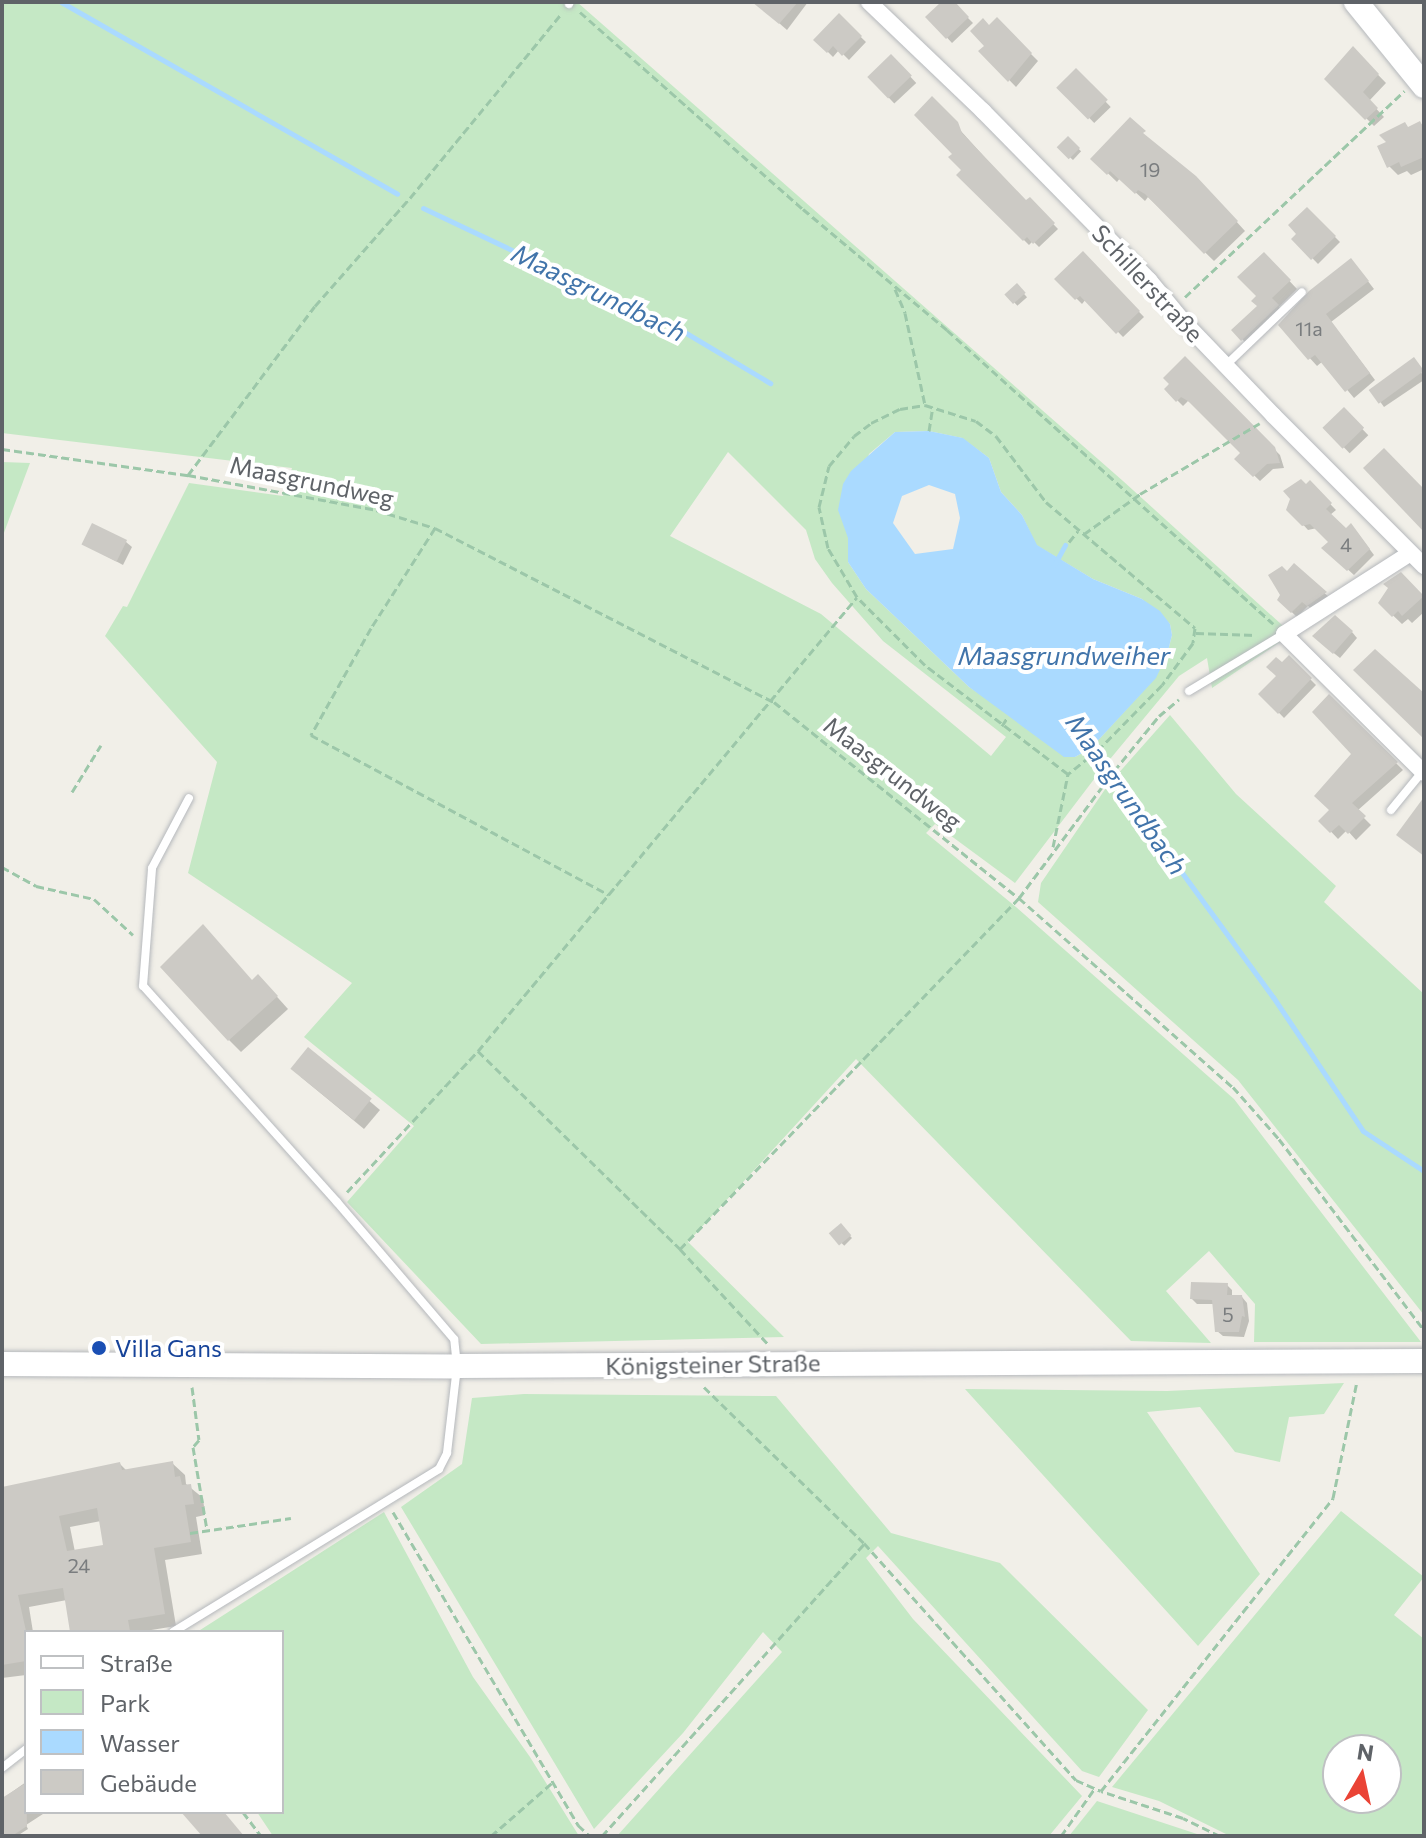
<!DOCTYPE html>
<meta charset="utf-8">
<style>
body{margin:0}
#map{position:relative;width:1426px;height:1838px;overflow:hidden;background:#f1efe8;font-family:Commissioner,sans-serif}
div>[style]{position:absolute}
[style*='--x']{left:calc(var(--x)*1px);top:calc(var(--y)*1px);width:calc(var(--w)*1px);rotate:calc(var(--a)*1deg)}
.green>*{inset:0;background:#c5e8c5}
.water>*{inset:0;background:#aadaff}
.shadow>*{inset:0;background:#0003;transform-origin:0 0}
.stream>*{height:5px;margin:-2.5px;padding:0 2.5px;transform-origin:2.5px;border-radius:2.5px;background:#aadaff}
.building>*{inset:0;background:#cccac5;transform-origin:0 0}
.path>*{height:3px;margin-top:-1.5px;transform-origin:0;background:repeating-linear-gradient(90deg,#9cc7a9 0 8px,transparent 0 12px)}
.roads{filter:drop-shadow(0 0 2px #b5b8bc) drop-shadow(0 0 2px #b5b8bc)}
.lane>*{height:8px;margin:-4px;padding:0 4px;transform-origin:4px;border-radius:4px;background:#fff}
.street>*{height:16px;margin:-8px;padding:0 8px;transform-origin:8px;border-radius:8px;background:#fff}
.secondary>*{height:24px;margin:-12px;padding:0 12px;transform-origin:12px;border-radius:12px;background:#fff}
.dots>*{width:22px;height:22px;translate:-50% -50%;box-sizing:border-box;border:4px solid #fff;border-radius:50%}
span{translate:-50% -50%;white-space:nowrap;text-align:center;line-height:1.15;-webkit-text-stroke:8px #fff;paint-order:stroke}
.number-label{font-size:20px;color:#7a7d7f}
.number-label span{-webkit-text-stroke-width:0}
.street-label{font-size:24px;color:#5f6368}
.transit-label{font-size:24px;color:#164399}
.left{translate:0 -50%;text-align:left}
.water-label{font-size:26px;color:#4174aa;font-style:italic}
.frame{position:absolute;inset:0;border:4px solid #5f6368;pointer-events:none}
.legend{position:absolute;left:24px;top:1630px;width:260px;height:184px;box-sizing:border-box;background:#fff;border:2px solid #bfc1c3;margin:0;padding:10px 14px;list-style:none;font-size:24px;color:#5f6368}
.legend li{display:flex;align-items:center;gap:16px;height:40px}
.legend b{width:40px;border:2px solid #bfc1c3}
.north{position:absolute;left:1322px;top:1734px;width:80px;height:80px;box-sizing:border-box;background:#fff;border:2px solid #bfc1c3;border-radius:50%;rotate:9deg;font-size:22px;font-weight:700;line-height:32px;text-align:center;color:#5f6368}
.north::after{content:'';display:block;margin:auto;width:28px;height:36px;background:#ea4335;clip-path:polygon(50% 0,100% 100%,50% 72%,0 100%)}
</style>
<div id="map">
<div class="green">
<i style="clip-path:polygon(evenodd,2px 2px,577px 2px,1123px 481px,1292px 634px,1212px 688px,1207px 658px,1179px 676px,1101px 770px,1015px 883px,935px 824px,926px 833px,1016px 907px,1234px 1099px,1421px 1342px,1254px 1342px,1255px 1304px,1209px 1251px,1166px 1291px,1211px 1343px,1131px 1341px,856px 1059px,688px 1242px,784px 1337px,481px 1344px,347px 1202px,414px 1126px,304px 1037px,352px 983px,188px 873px,217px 762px,105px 636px,123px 606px,127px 607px,189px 483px,283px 496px,292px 468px,2px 433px,2px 2px,929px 431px,962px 438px,989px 458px,1001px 492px,1022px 515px,1036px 545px,1093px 579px,1142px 599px,1170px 624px,1172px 635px,1167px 655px,1155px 678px,1091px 748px,1075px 757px,969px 687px,866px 589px,848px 562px,848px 538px,869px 454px,895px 432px,929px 431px,2px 2px,728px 452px,806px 530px,815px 559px,832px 583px,883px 641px,1006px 737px,991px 756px,821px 614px,670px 536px,728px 452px)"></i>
<i style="clip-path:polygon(2px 462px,30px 463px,2px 538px)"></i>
<i style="clip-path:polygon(1170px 715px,1236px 794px,1336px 886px,1324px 902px,1424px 994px,1424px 1315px,1238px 1080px,1038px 902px,1041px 883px,1108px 785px)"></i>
<i style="clip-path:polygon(1344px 1383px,1324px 1414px,1289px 1417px,1280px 1462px,1235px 1452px,1200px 1407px,1147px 1412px,1260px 1574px,1198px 1646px,965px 1389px,1167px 1391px)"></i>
<i style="clip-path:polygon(524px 1394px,776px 1396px,891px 1533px,1000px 1563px,1148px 1710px,1099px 1777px,1082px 1771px,878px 1546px,866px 1558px,913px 1619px,1082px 1796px,1049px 1836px,617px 1836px,782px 1652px,763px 1632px,683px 1733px,594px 1829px,401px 1507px,462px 1464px,472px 1398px)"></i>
<i style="clip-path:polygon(evenodd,1341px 1511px,1424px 1577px,1394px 1615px,1424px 1639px,1424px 1836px,1230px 1836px,1159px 1801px,1112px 1787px,1341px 1511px,1338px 1750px,1386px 1750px,1386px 1798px,1338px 1798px,1338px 1750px)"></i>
<i style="clip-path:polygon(384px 1512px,473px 1677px,530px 1757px,579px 1836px,273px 1836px,257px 1812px,282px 1812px,282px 1632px,197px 1632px)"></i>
<i style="clip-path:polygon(1097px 1801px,1200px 1835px,1201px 1836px,1069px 1836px)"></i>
</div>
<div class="water">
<i style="clip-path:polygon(evenodd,929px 431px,963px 438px,989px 458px,1001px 492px,1022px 515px,1037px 545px,1093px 579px,1142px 599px,1160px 611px,1170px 624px,1172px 635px,1167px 655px,1156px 678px,1091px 748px,1075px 757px,1064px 757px,969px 687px,866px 589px,848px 562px,848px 538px,838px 510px,843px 484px,851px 471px,895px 432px,929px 431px,929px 485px,955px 494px,960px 518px,953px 549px,915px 554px,893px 523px,902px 496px,929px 485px)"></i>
</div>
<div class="shadow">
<i style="clip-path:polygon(755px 2px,808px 2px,787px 30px)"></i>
<i style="clip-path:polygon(937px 2px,952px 2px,973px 23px,952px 43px,928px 17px,940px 5px)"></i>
<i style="clip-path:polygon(839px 16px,866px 42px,849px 60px,839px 50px,833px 57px,816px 40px)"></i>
<i style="clip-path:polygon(997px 20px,1038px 61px,1016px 87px,981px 51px,987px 46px,989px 27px)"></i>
<i style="clip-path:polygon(1353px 49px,1386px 83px,1369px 101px,1384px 117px,1374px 126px,1327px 79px)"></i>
<i style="left:891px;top:56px;width:37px;height:30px;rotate:47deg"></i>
<i style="left:1076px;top:71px;width:50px;height:23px;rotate:46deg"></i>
<i style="clip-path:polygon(932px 99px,1026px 203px,1030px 200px,1058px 229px,1039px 247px,1033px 241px,1029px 245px,959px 175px,964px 170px)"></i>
<i style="clip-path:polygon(1131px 119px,1151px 143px,1205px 187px,1245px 231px,1214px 261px,1148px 197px,1145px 201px,1120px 178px,1117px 182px,1093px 159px)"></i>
<i style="clip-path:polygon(1420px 123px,1424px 127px,1424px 169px,1411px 175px,1407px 171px,1398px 175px,1389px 166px,1409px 128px)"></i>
<i style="left:1068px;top:139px;width:18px;height:12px;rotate:43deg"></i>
<i style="clip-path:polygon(1307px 209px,1340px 242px,1318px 264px,1294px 239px)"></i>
<i style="clip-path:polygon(1083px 254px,1144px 317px,1123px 337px,1086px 299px,1082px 304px,1057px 279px)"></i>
<i style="clip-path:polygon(1264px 254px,1297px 289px,1279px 307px,1285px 314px,1250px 347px,1234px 331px,1260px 307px)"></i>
<i style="clip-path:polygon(1357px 267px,1374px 289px,1331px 322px,1375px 380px,1354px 398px,1323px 361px,1317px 366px,1280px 325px)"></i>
<i style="left:1017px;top:286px;width:15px;height:13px;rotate:48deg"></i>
<i style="clip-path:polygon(1185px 359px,1280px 455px,1284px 468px,1273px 469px,1260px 481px,1237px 459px,1242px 453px,1196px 406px,1188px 401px,1183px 406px,1166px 389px)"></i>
<i style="clip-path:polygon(1419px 365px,1424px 380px,1384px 407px,1371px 389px)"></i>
<i style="left:1344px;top:410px;width:35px;height:26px;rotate:46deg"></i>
<i style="clip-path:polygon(1310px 483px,1336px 510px,1330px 515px,1346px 531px,1356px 531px,1374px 555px,1354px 575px,1324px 548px,1330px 542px,1317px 528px,1308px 530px,1289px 509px)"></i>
<i style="clip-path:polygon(126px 542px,132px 547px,123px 565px,84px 544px)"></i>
<i style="clip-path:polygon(1294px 566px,1330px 598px,1313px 610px,1308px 606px,1297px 617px,1279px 600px,1287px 574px)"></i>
<i style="clip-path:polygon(1401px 575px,1424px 599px,1424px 612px,1412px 623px,1408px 619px,1402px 624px,1380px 603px)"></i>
<i style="clip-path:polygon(1352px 632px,1357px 638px,1340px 658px,1320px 642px)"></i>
<i style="clip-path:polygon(1289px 658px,1316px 685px,1284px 718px,1261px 694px,1278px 676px)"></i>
<i style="clip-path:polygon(1329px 697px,1403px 770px,1357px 811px,1371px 825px,1356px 840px,1347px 830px,1338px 839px,1321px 821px,1331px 810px,1354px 754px)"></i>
<i style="clip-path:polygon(252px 982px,270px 989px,288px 1009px,241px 1052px,229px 1040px)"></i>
<i style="clip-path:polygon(308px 1049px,380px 1110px,364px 1129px,301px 1077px)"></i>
<i style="left:840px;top:1226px;width:17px;height:11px;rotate:45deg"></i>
<i style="clip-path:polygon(1227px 1285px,1232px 1290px,1232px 1297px,1242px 1297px,1247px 1303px,1249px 1321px,1244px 1337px,1223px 1336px,1217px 1331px,1214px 1304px,1197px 1304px,1192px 1299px)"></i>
<i style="clip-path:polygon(evenodd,172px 1463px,185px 1475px,186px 1484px,203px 1498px,205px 1515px,196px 1517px,202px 1554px,165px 1560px,176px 1626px,139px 1632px,72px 1632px,67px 1600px,29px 1607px,33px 1632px,26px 1632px,26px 1675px,2px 1678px,2px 1489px,120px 1464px,127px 1471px,172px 1463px,101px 1521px,106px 1546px,75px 1552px,70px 1527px,101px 1521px)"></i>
<i style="clip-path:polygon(26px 1782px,26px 1812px,46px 1812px,26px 1825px,28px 1829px,17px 1836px,2px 1836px,2px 1799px)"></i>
</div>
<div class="stream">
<i style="--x:61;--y:2;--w:387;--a:29.7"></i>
<i style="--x:423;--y:208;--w:285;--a:25.3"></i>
<i style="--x:681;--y:330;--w:104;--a:30.8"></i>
<i style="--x:1054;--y:565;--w:23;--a:-61"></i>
<i style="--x:1087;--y:743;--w:315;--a:53.8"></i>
<i style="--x:1273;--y:997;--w:161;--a:56.1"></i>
<i style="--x:1363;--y:1131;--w:73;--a:33.3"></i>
</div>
<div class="building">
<i style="clip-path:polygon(752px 2px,798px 2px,779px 24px)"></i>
<i style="clip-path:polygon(941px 2px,955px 2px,969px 17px,946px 39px,925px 17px)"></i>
<i style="clip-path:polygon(839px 13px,862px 36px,842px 56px,833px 46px,827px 53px,813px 40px)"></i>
<i style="clip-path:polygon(997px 17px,1032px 53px,1008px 82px,978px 51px,984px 46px,970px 31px,983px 18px,989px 25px)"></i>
<i style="clip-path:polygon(1353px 46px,1379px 74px,1363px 92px,1378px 108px,1365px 120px,1324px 79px)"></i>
<i style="left:891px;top:54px;width:30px;height:33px;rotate:46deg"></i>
<i style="left:1076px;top:68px;width:45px;height:28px;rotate:45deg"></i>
<i style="clip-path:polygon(932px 96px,958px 122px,962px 133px,1026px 200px,1030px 197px,1055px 223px,1033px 244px,1027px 237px,1023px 241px,956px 175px,961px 170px,948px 157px,952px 154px,914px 115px)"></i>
<i style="clip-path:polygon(1130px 117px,1146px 131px,1143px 133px,1196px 176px,1238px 221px,1204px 254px,1145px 194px,1138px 190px,1135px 194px,1110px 171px,1107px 175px,1090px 159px)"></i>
<i style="clip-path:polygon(1420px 121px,1424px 129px,1424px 157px,1401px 167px,1399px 162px,1387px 168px,1377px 146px,1386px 142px,1379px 135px,1405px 122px,1408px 127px)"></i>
<i style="left:1068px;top:136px;width:17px;height:16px;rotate:45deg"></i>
<i style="clip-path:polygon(1307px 207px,1336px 236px,1311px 260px,1291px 239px,1296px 234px,1288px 225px)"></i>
<i style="clip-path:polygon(1083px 251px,1140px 311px,1116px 334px,1080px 296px,1075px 300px,1054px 279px)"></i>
<i style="clip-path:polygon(1264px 252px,1291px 280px,1272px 298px,1279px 305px,1241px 341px,1231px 330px,1257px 306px,1251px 301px,1256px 296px,1237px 277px)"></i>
<i style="clip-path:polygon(1351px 258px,1369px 281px,1326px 314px,1370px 373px,1345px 392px,1315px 355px,1308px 360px,1278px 325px,1309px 291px)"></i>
<i style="left:1017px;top:283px;width:13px;height:17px;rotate:48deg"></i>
<i style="clip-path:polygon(1185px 356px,1275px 447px,1280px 463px,1267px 464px,1253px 477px,1234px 459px,1240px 453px,1188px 401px,1181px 397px,1176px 402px,1164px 389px,1169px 384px,1163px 378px)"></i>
<i style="left:1414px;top:357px;width:17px;height:56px;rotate:54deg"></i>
<i style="left:1344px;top:407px;width:29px;height:30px;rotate:46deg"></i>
<i style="clip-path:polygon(1384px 448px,1424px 489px,1424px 532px,1363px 468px)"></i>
<i style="clip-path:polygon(1301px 479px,1306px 484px,1310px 480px,1332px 503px,1326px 509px,1346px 528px,1351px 523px,1370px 549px,1347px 571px,1321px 548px,1328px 542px,1310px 524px,1302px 526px,1286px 510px,1290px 499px,1283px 491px)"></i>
<i style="left:92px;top:523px;width:39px;height:24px;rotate:26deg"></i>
<i style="clip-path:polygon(1294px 563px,1327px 592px,1307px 606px,1302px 602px,1291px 613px,1277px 600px,1280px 595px,1268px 575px,1282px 566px,1287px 571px)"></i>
<i style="clip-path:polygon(1401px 572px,1424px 596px,1402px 616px,1398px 611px,1392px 617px,1378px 603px,1388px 588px,1383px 584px)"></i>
<i style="clip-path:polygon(1335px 615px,1353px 631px,1333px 654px,1312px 636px)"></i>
<i style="clip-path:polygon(1375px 649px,1424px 693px,1424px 739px,1353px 670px)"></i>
<i style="clip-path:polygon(1289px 655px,1312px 678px,1278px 714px,1258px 694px,1276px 676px,1266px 667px,1276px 657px,1282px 662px)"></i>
<i style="clip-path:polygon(1329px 694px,1398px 762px,1352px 803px,1366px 816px,1348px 834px,1339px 825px,1330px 833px,1318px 821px,1329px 810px,1314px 796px,1351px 754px,1312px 712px)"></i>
<i style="clip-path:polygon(1424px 797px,1424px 856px,1396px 835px)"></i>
<i style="clip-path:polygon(203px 924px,252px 980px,258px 974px,278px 996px,228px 1041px,160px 967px)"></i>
<i style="left:308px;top:1047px;width:82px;height:28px;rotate:39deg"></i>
<i style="left:841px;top:1223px;width:16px;height:16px;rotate:50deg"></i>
<i style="clip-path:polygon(1191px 1282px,1228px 1283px,1227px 1295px,1242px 1295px,1245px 1317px,1242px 1316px,1239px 1332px,1215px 1332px,1212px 1300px,1190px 1299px)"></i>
<i style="clip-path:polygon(evenodd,173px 1461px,175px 1477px,180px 1476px,182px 1485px,191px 1484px,194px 1504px,185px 1505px,191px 1542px,154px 1548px,165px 1614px,128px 1620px,130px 1631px,70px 1632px,63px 1588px,18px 1595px,26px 1631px,26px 1661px,2px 1665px,2px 1487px,120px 1462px,122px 1470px,173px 1461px,97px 1508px,103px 1545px,67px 1551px,59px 1516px,97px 1508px)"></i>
<i style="clip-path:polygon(26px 1783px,27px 1826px,12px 1836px,2px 1836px,2px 1798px)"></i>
<i style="clip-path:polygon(181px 1812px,224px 1812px,244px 1836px,202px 1836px)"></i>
</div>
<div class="path">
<i style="--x:580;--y:12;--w:298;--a:41.5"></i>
<i style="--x:803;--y:209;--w:188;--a:40"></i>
<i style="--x:947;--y:330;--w:439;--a:42"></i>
<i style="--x:895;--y:289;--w:26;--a:67"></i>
<i style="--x:905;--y:313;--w:94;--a:77.7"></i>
<i style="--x:1185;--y:297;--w:301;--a:-43.2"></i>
<i style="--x:925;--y:405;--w:53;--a:17.4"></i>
<i style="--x:976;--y:421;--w:25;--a:37"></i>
<i style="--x:996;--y:436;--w:83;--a:52.9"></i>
<i style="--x:1046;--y:502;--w:195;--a:40.2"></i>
<i style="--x:1195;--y:628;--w:15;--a:98"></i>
<i style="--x:1193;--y:643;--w:52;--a:126.4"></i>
<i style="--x:1162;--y:685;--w:90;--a:134.5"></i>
<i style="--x:1099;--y:749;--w:40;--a:141"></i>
<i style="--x:1068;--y:774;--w:180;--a:-142.7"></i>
<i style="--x:925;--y:665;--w:96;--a:-135"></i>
<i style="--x:857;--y:597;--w:57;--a:-120.6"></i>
<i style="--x:828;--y:548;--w:42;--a:-102.4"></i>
<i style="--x:819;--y:507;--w:42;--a:-76.3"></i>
<i style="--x:829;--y:466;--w:39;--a:-50"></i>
<i style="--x:854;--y:436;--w:21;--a:-37"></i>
<i style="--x:871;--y:423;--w:32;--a:-26"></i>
<i style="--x:900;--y:409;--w:25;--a:-9"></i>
<i style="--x:929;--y:431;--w:24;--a:-81"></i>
<i style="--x:2;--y:449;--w:188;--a:8"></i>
<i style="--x:188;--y:475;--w:191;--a:10.5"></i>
<i style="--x:376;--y:510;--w:62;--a:17"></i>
<i style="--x:435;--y:528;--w:381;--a:27.2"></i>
<i style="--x:774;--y:702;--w:314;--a:38.7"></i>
<i style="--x:1019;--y:898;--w:286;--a:41.5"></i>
<i style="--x:1233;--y:1087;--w:69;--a:48.5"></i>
<i style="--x:1279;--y:1139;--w:240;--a:52.8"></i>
<i style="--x:188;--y:475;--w:211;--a:-53.1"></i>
<i style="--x:315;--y:306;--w:144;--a:-48.7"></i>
<i style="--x:410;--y:198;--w:239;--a:-50.6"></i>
<i style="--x:435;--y:528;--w:119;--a:122.6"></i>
<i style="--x:371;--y:628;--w:123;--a:119.3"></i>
<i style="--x:311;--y:735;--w:338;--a:28.2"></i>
<i style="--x:1084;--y:534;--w:69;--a:-35.5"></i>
<i style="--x:1140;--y:494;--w:139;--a:-30.6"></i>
<i style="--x:1069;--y:542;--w:14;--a:-51"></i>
<i style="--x:1196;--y:633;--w:60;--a:1.9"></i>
<i style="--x:1002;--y:726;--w:9;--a:-58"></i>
<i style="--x:72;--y:792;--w:55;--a:-58.3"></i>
<i style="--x:1053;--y:847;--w:75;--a:-78.4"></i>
<i style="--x:2;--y:867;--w:39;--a:29"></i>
<i style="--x:36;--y:886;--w:59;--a:12.6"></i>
<i style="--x:94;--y:899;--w:53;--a:42.7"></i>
<i style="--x:478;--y:1051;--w:283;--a:44.4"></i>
<i style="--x:680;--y:1249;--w:129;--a:47.2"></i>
<i style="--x:347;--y:1192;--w:192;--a:-47.1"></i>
<i style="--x:478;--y:1051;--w:591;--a:-50.14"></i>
<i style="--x:680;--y:1249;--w:488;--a:-46"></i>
<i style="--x:1019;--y:898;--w:159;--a:-53.2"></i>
<i style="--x:1114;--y:771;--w:71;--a:-50.7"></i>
<i style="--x:1159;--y:716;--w:26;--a:-40"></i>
<i style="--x:192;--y:1387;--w:53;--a:82.5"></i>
<i style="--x:199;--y:1440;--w:9;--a:131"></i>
<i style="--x:193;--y:1447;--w:84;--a:80.4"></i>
<i style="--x:704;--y:1387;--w:223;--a:44.3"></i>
<i style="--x:864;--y:1543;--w:318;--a:48.2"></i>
<i style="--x:1076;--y:1780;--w:27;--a:24"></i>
<i style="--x:393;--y:1512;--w:364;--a:59.4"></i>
<i style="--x:578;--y:1825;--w:16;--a:43"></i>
<i style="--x:190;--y:1533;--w:102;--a:-8.4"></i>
<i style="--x:243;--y:1812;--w:30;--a:53"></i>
<i style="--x:491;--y:1836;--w:82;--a:-41.1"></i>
<i style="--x:602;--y:1836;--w:392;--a:-48.1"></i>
<i style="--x:1061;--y:1836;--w:59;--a:-54.7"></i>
<i style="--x:1220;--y:1836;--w:41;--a:-154.1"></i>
<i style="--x:1183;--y:1818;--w:86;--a:-161.8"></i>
<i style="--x:1101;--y:1791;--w:374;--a:-51.6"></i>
<i style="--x:1333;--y:1498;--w:119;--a:-78.4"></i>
</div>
<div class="roads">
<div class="lane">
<i style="--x:569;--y:4;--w:2;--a:-63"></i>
<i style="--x:1226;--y:365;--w:105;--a:-43.8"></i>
<i style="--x:1189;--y:691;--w:111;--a:-31"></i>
<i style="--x:1391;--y:810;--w:49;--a:-50.8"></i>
<i style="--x:173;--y:1632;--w:312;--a:-31.5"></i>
<i style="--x:439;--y:1469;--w:18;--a:-63"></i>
<i style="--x:447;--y:1453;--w:88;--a:-83.4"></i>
<i style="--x:457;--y:1366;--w:27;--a:-96"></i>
<i style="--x:454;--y:1339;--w:180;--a:-130.5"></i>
<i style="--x:337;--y:1202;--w:290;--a:-131.9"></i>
<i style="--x:143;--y:986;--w:118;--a:-85.6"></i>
<i style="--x:152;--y:868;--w:79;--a:-62.1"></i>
<i style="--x:2;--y:1768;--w:31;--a:-38"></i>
</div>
<div class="street">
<i style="--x:869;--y:2;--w:158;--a:43.7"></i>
<i style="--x:983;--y:111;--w:237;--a:45.5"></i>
<i style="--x:1149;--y:280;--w:52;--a:50.5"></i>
<i style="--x:1182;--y:320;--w:132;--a:46.2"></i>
<i style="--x:1273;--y:415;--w:214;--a:45"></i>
<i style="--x:1409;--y:554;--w:148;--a:147.4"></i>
<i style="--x:1284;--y:634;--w:197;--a:44.8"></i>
</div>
<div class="secondary">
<i style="--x:1356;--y:2;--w:108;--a:51"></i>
<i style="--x:2;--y:1364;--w:455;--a:0.3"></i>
<i style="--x:457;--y:1366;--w:967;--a:-0.3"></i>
</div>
</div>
<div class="dots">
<i style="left:99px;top:1348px;background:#1a4fb4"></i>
</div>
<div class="number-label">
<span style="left:1150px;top:169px">19</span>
<span style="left:1309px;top:328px">11a</span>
<span style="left:1346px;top:544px">4</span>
<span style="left:1228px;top:1314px">5</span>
<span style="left:79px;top:1565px">24</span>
</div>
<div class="street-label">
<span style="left:1148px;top:283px;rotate:47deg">Schillerstraße</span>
<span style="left:312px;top:481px;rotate:12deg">Maasgrundweg</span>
<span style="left:893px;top:773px;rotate:38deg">Maasgrundweg</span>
<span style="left:713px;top:1364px;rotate:-1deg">Königsteiner Straße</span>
</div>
<div class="transit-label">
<span class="left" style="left:115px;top:1348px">Villa Gans</span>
</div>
<div class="water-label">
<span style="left:599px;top:292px;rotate:26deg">Maasgrundbach</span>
<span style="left:1064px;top:655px">Maasgrundweiher</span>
<span style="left:1127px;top:794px;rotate:55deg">Maasgrundbach</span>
</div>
<div class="frame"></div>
<ul class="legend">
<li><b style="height:10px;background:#fff"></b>Straße</li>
<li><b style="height:22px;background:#c5e8c5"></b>Park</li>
<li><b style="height:22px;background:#aadaff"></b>Wasser</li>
<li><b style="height:22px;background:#cccac5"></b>Gebäude</li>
</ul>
<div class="north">N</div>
</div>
